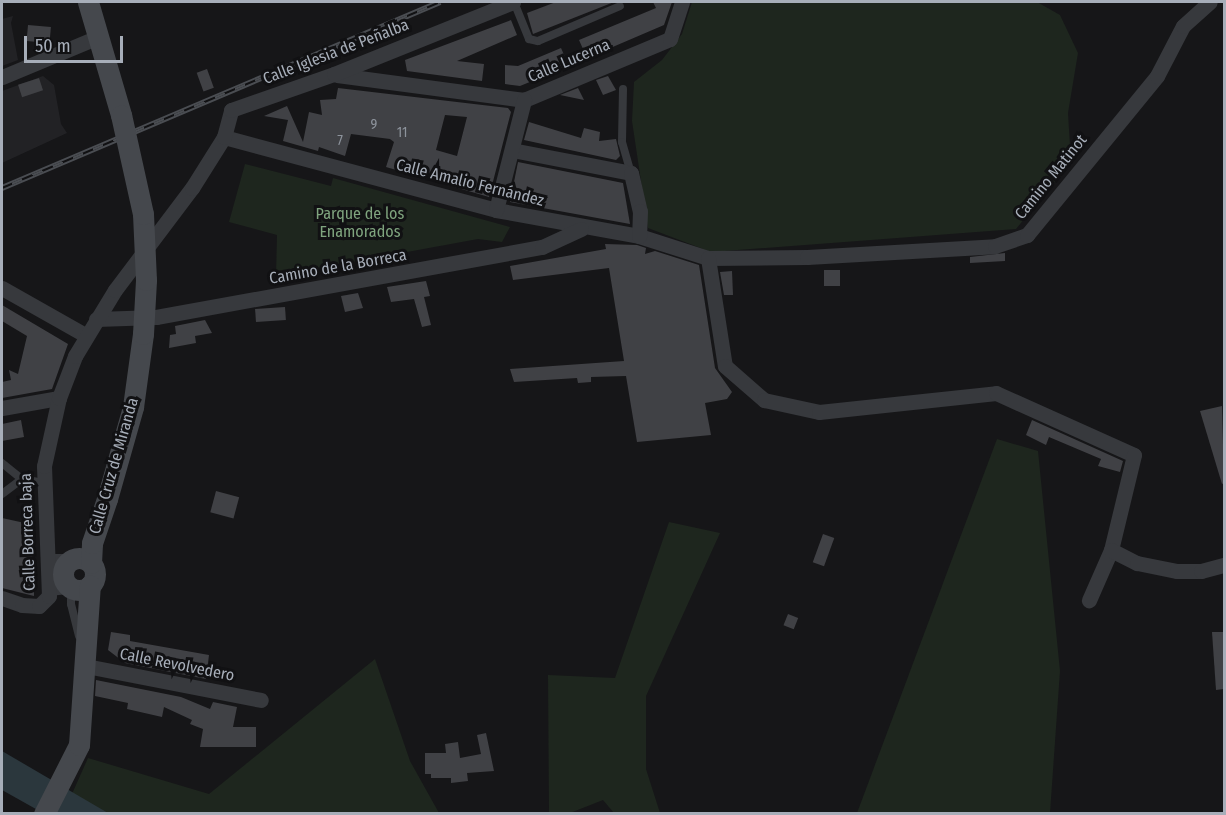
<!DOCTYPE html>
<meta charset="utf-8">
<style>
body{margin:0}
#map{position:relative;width:1226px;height:815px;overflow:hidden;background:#161618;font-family:"Fira Sans Condensed",sans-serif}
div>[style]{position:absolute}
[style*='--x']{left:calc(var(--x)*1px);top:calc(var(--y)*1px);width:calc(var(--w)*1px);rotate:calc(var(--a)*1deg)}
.built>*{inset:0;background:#222225}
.green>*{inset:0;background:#1e261e}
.water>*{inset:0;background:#2b373d}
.building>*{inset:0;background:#404145;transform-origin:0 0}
.lane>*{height:8px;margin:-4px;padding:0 4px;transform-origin:4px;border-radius:4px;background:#37393d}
.street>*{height:15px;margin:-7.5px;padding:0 7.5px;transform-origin:7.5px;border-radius:7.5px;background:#37393d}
.secondary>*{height:21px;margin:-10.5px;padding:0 10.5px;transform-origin:10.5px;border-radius:10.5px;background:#45484d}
.secondary>.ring{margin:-10.5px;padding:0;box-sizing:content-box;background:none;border:21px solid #45484d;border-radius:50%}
.rail>*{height:6px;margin-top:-3px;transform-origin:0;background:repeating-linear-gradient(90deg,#111113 0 11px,#4a4d52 0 22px);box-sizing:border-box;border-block:2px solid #4a4d52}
.secondary-bridge>*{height:21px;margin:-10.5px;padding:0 10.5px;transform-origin:10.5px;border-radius:10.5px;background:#45484d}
span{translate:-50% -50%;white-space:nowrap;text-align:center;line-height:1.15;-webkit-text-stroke:6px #111113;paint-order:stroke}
.number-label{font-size:14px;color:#8d939c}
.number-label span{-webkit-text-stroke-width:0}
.street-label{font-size:16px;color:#a7aeb9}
.park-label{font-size:16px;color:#7fa47e}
.frame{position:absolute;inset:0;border:3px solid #a7aeb9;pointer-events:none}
.scale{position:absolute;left:24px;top:36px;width:99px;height:27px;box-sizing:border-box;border:3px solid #a7aeb9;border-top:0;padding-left:8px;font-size:18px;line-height:21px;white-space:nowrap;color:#a7aeb9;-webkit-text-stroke:4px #111113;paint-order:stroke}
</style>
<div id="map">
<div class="built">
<i style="clip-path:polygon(13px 16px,11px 23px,18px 60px,2px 66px,2px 19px)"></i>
<i style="clip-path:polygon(43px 76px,54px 85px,61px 124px,67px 133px,2px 163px,2px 91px)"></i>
</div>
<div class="green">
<i style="clip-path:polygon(692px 2px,1037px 2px,1060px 15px,1078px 53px,1068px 113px,1071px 162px,1016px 229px,711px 252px,648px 228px,632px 121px,634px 82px,662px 60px,682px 34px)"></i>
<i style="clip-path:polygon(245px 164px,331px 186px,333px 178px,510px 227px,502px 242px,478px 239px,276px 276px,277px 235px,229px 222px)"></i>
<i style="clip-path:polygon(997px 439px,1038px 451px,1060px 671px,1050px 813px,857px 813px)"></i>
<i style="clip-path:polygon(669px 522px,720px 533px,646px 696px,646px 769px,660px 813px,614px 813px,603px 800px,570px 813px,549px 813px,548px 675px,615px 678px)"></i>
<i style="clip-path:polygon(375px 659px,410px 761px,439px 813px,63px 814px,88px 758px,209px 794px)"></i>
</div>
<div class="water">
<i style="clip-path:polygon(2px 751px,108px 813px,43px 813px,2px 790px)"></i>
</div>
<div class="building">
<i style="clip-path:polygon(556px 2px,614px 2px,533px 34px,527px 13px)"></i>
<i style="clip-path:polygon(653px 2px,672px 2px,664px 25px,587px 58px,579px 40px,656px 8px)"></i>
<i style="clip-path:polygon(511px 20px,517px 35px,457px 61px,484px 64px,482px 81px,407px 71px,405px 60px)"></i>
<i style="left:28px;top:25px;width:23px;height:16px;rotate:5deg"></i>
<i style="clip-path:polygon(561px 48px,569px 66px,520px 86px,505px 84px,505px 65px,518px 66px)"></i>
<i style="left:207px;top:69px;width:20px;height:11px;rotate:70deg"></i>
<i style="clip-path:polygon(608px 76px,616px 90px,603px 95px,596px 80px)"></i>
<i style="left:39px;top:78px;width:13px;height:22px;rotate:72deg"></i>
<i style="clip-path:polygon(evenodd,338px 88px,508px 108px,511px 112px,489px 197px,386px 167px,394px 142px,390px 139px,351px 134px,345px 156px,319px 147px,318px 151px,283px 141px,288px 120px,264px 116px,287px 106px,303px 142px,309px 112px,322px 115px,320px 100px,336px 99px,338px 88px,445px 115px,467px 117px,457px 156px,436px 150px,445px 115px)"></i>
<i style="clip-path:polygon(578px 88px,584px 100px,560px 95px)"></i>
<i style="clip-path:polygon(529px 122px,581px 138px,584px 128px,600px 132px,599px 141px,616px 139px,620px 156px,616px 160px,524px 140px)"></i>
<i style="clip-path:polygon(518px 162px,623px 183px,630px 224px,510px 202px)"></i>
<i style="clip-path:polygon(605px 244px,637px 245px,646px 248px,645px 254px,655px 251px,699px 265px,715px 368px,732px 392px,727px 399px,705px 403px,711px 435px,637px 442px,626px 376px,591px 377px,591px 382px,578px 383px,577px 378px,514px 382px,510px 369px,624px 361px,609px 268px,513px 280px,510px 266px,606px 249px)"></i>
<i style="clip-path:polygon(1005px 253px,1005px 261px,970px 263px,970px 257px)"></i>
<i style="left:824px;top:270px;width:16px;height:16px"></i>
<i style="clip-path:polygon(732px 271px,733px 295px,724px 295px,720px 272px)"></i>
<i style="clip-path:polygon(426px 281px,430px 296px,424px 297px,431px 325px,422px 327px,414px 299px,391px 302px,387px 287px)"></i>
<i style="clip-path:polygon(358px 293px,363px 308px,345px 312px,341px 296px)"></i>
<i style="clip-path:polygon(2px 305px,68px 344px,52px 389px,2px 398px,2px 382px,11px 380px,9px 370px,18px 374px,27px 336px,2px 321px)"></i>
<i style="left:285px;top:307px;width:13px;height:30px;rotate:86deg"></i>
<i style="clip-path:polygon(205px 320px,212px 333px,195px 336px,196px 343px,169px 348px,170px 335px,176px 334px,175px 326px)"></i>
<i style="clip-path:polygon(1222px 406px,1224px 483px,1222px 484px,1200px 411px)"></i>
<i style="clip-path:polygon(21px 420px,24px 437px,2px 441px,2px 424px)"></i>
<i style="clip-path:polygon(1032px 420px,1123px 461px,1120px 472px,1098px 466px,1101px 459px,1049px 437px,1046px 445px,1026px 435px)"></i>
<i style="left:216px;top:491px;width:24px;height:22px;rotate:15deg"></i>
<i style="clip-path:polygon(2px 518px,34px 525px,34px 596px,2px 588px)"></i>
<i style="left:823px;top:534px;width:12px;height:30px;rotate:20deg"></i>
<i style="left:788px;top:614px;width:11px;height:12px;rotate:22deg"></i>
<i style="clip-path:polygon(111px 632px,130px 635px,130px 641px,209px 655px,206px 679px,125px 663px,108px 650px)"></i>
<i style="clip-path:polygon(1212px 632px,1224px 632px,1224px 689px,1216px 690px)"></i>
<i style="clip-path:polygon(96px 680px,181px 697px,210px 709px,213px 702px,237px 707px,233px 727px,256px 727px,256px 747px,200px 747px,203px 729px,190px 724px,192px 720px,164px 707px,162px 717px,127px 709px,128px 703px,95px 696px)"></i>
<i style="clip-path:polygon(486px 733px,494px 771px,467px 773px,468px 781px,451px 783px,451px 778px,431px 778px,431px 774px,425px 774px,425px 753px,446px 753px,445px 744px,458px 742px,460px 758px,481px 754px,477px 735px)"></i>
</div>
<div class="lane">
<i style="--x:514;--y:2;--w:40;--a:68"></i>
<i style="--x:529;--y:39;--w:9;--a:13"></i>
<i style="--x:538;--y:41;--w:89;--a:-23.1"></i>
<i style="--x:623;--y:89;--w:53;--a:91.1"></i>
<i style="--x:622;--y:142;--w:32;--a:74"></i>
<i style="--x:2;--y:463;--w:26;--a:39"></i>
<i style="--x:22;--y:479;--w:22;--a:10"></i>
<i style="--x:2;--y:494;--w:25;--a:-37"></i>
<i style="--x:71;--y:588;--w:16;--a:90"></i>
<i style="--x:71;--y:604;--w:33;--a:76"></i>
</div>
<div class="street">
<i style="--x:337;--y:75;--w:189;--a:7.6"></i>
<i style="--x:524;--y:100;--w:158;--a:-22.7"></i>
<i style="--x:670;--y:39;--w:39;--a:-72"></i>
<i style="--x:2;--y:77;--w:104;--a:-22.6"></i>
<i style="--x:224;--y:137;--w:282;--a:15"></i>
<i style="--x:496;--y:210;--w:145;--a:10.3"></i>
<i style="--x:639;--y:236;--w:72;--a:17.7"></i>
<i style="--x:708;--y:258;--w:99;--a:-0.6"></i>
<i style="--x:807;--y:257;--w:188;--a:-3.3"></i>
<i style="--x:995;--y:246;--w:34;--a:-19"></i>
<i style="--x:1027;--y:235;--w:205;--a:-50.7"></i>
<i style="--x:1157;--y:76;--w:56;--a:-62.5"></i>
<i style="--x:1183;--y:26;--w:36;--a:-42"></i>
<i style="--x:512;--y:150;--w:121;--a:10.9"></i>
<i style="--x:631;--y:173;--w:39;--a:77"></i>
<i style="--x:640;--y:211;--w:25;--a:92"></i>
<i style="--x:496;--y:210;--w:114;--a:-75.7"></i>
<i style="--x:708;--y:258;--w:109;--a:81.1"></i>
<i style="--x:725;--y:366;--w:52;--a:41.1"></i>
<i style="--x:764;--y:400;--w:56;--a:12.3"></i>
<i style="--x:819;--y:412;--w:178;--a:-6.1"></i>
<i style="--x:996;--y:393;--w:151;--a:24.2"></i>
<i style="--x:1134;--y:455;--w:98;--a:103.6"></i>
<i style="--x:1111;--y:550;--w:55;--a:113.7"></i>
<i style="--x:2;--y:288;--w:95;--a:29.5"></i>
<i style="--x:96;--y:319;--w:60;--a:-1.9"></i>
<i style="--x:156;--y:317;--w:392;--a:-10.3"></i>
<i style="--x:542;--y:247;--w:43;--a:-24.8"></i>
<i style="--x:2;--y:408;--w:58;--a:-10"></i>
<i style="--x:1111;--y:550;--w:29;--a:27"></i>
<i style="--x:1137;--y:563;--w:41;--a:11.3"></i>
<i style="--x:1177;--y:571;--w:24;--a:0"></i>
<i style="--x:1201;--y:571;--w:24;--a:-15"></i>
<i style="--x:49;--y:561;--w:20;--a:0"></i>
<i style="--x:49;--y:588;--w:20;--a:-6"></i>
<i style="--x:2;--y:598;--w:21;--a:19"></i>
<i style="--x:22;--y:605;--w:17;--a:3"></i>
<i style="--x:39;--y:606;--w:14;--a:-45"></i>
<i style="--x:49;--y:596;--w:130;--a:-92.2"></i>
<i style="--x:44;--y:466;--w:70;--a:-77.6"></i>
<i style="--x:59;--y:398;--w:45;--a:-69.1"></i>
<i style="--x:75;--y:356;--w:77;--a:-58.8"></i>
<i style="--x:115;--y:290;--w:128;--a:-53"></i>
<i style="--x:192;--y:188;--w:60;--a:-57.9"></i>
<i style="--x:224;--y:137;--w:28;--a:-75"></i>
<i style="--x:231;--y:110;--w:109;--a:-19.3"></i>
<i style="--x:334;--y:74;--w:193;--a:-21.9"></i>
<i style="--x:86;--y:666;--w:178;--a:11"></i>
</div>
<div class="secondary">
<i style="--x:88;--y:2;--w:118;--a:73.7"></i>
<i class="ring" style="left:63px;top:558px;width:11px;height:11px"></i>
<i style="--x:91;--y:563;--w:20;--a:-87"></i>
<i style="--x:92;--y:543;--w:46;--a:-71.2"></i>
<i style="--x:44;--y:814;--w:77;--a:-63.1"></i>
<i style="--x:79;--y:745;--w:160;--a:-86.1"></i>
</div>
<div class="rail">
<i style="--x:2;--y:188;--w:476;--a:-23"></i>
</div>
<div class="secondary-bridge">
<i style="--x:107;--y:499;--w:96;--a:-74.2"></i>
<i style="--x:133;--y:407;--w:74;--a:-82.2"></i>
<i style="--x:143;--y:334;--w:54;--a:-86.8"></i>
<i style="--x:146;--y:280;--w:66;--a:-92.6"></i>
<i style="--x:143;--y:214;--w:101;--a:-102.5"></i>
</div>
<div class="number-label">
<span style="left:374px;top:125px">9</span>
<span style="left:402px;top:133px">11</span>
<span style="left:340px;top:141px">7</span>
</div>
<div class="street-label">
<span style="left:336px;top:52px;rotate:-21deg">Calle Iglesia de Peñalba</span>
<span style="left:569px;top:61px;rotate:-23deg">Calle Lucerna</span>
<span style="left:1051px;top:177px;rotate:-51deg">Camino Matinot</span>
<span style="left:470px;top:183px;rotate:14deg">Calle Amalio Fernández</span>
<span style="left:338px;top:267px;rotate:-10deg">Camino de la Borreca</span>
<span style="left:114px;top:466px;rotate:-74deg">Calle Cruz de Miranda</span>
<span style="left:28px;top:532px;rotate:-92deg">Calle Borreca baja</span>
<span style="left:177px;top:665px;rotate:11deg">Calle Revolvedero</span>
</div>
<div class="park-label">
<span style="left:360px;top:223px">Parque de los<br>Enamorados</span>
</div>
<div class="frame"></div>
<div class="scale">50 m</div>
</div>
